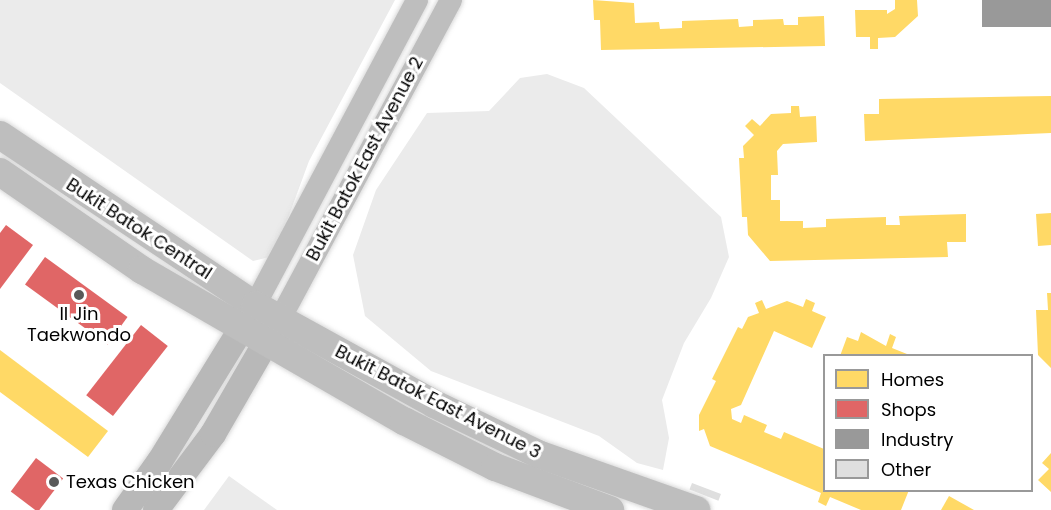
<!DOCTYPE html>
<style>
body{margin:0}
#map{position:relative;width:1051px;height:510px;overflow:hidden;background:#fff;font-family:Poppins,sans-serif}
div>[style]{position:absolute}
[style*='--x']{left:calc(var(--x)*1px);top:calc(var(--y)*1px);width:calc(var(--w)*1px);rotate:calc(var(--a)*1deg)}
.green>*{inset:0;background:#ebebeb}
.homes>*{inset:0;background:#ffd966}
.shops>*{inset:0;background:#e06666;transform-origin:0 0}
.industry>*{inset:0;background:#999;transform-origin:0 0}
.building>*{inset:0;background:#dfdfdf;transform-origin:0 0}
.roads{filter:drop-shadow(0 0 2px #dbdbdb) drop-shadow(0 0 2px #dbdbdb)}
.tertiary>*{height:22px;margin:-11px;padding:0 11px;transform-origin:11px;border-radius:11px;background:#bebebe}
.secondary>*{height:26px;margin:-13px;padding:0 13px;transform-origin:13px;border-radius:13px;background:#b8b8b8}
.primary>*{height:28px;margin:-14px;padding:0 14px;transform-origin:14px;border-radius:14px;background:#bebebe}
.dots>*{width:16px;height:16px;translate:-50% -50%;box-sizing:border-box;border:3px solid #fff;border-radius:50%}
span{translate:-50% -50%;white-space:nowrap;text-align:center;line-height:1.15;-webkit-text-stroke:6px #fff;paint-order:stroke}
.street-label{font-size:18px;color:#000}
.poi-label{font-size:18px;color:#000}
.left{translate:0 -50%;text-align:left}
.legend{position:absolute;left:823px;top:354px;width:210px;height:138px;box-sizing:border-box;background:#fff;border:2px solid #999;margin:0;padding:8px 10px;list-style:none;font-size:18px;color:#000}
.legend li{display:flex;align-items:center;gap:12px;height:30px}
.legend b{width:30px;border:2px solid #999}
</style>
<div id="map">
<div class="green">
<i style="clip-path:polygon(0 0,395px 0,309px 161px,274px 256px,253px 261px,0 83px)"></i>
<i style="clip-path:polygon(547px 74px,584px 88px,721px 217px,729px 257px,711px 298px,684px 343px,662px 400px,669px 438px,663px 470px,637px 463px,599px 436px,431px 371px,365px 316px,353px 255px,376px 190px,427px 113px,489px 111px,520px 78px)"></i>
<i style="clip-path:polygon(229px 476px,277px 510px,204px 510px)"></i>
</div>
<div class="homes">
<i style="clip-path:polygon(593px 0,634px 3px,635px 23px,659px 22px,660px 29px,682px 28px,682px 21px,738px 19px,739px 27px,753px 26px,753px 20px,783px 19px,784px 25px,798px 25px,798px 17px,824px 16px,825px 46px,601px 50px,600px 20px,594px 20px)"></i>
<i style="clip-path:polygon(895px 0,917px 0,918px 16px,895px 37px,878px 38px,878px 49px,870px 49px,870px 37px,856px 37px,855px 10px,887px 10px,887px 14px,895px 9px)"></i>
<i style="clip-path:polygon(1051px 96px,1051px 133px,865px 141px,864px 114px,879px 114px,879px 99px)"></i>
<i style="clip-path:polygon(791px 106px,799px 106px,800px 117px,816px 116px,817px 142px,783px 144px,777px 151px,778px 175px,771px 175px,771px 200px,780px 200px,780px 221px,803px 221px,803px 228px,826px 227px,826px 219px,886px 217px,886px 225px,900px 225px,899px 216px,966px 214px,966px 242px,947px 242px,948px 257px,770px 261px,748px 235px,747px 217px,742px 217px,739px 158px,744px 158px,743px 146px,754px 135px,745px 126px,752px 119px,760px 126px,771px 114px,791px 113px)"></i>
<i style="clip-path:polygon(1051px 213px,1051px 245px,1038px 246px,1036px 214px)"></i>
<i style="clip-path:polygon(1047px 293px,1051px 293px,1051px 368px,1038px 355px,1036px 310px,1048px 310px)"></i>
<i style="clip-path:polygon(806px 299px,815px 303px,812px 311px,826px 317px,812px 348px,774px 331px,741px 405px,731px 409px,732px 419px,741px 423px,744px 415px,767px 425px,764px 432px,781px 439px,784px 432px,824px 449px,824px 490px,909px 490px,901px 510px,861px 510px,830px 497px,826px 506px,818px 502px,821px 493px,710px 446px,704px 429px,699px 431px,699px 415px,716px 381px,712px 379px,738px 327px,742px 329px,748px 317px,759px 313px,755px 303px,762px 300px,766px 309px,787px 301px,803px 307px)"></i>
<i style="clip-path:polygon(861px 332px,886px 346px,890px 334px,896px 337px,892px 348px,912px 356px,840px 356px,847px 337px,858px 341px)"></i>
<i style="clip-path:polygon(0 350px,108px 431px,88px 457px,0 392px)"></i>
<i style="clip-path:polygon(1051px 453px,1051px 492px,1038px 480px,1049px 469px,1042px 463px)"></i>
<i style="clip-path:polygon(949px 496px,974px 510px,941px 510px)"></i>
</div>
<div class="shops">
<i style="clip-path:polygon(6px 225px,33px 245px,0 289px,0 233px)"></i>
<i style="left:45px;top:257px;width:102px;height:34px;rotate:36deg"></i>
<i style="left:141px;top:325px;width:34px;height:89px;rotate:38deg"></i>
<i style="left:36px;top:458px;width:34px;height:42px;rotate:37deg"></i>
</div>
<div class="industry">
<i style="left:982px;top:0;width:69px;height:27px"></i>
</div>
<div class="building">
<i style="left:692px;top:483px;width:31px;height:7px;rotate:21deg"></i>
</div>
<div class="roads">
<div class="tertiary">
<i style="--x:255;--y:305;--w:345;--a:-62"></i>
<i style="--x:280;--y:319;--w:362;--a:-61.8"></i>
</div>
<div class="secondary">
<i style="--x:125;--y:510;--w:60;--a:-54.5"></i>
<i style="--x:160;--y:461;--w:177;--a:-58.4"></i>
<i style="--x:156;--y:510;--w:95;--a:-53.1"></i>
<i style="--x:213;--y:434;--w:126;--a:-60"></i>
</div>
<div class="primary">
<i style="--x:0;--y:135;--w:306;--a:33.7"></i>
<i style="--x:255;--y:305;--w:205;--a:28.9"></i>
<i style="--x:434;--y:404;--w:115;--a:25.7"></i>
<i style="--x:538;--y:454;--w:168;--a:19.5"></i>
<i style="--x:0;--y:172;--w:173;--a:34.6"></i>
<i style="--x:142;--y:270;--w:302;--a:30"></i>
<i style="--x:404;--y:421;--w:102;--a:26.8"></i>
<i style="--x:495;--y:467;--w:123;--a:20.5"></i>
</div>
</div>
<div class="dots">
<i style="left:79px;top:295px;background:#595959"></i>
<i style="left:54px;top:482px;background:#595959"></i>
</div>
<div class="street-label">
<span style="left:365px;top:159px;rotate:-62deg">Bukit Batok East Avenue 2</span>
<span style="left:139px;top:229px;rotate:33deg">Bukit Batok Central</span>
<span style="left:438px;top:402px;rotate:27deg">Bukit Batok East Avenue 3</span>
</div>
<div class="poi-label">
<span style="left:79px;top:325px">Il Jin<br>Taekwondo</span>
<span class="left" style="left:66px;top:482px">Texas Chicken</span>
</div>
<ul class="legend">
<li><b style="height:16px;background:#ffd966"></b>Homes</li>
<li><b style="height:16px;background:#e06666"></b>Shops</li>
<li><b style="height:16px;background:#999"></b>Industry</li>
<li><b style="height:16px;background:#dfdfdf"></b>Other</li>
</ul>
</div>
